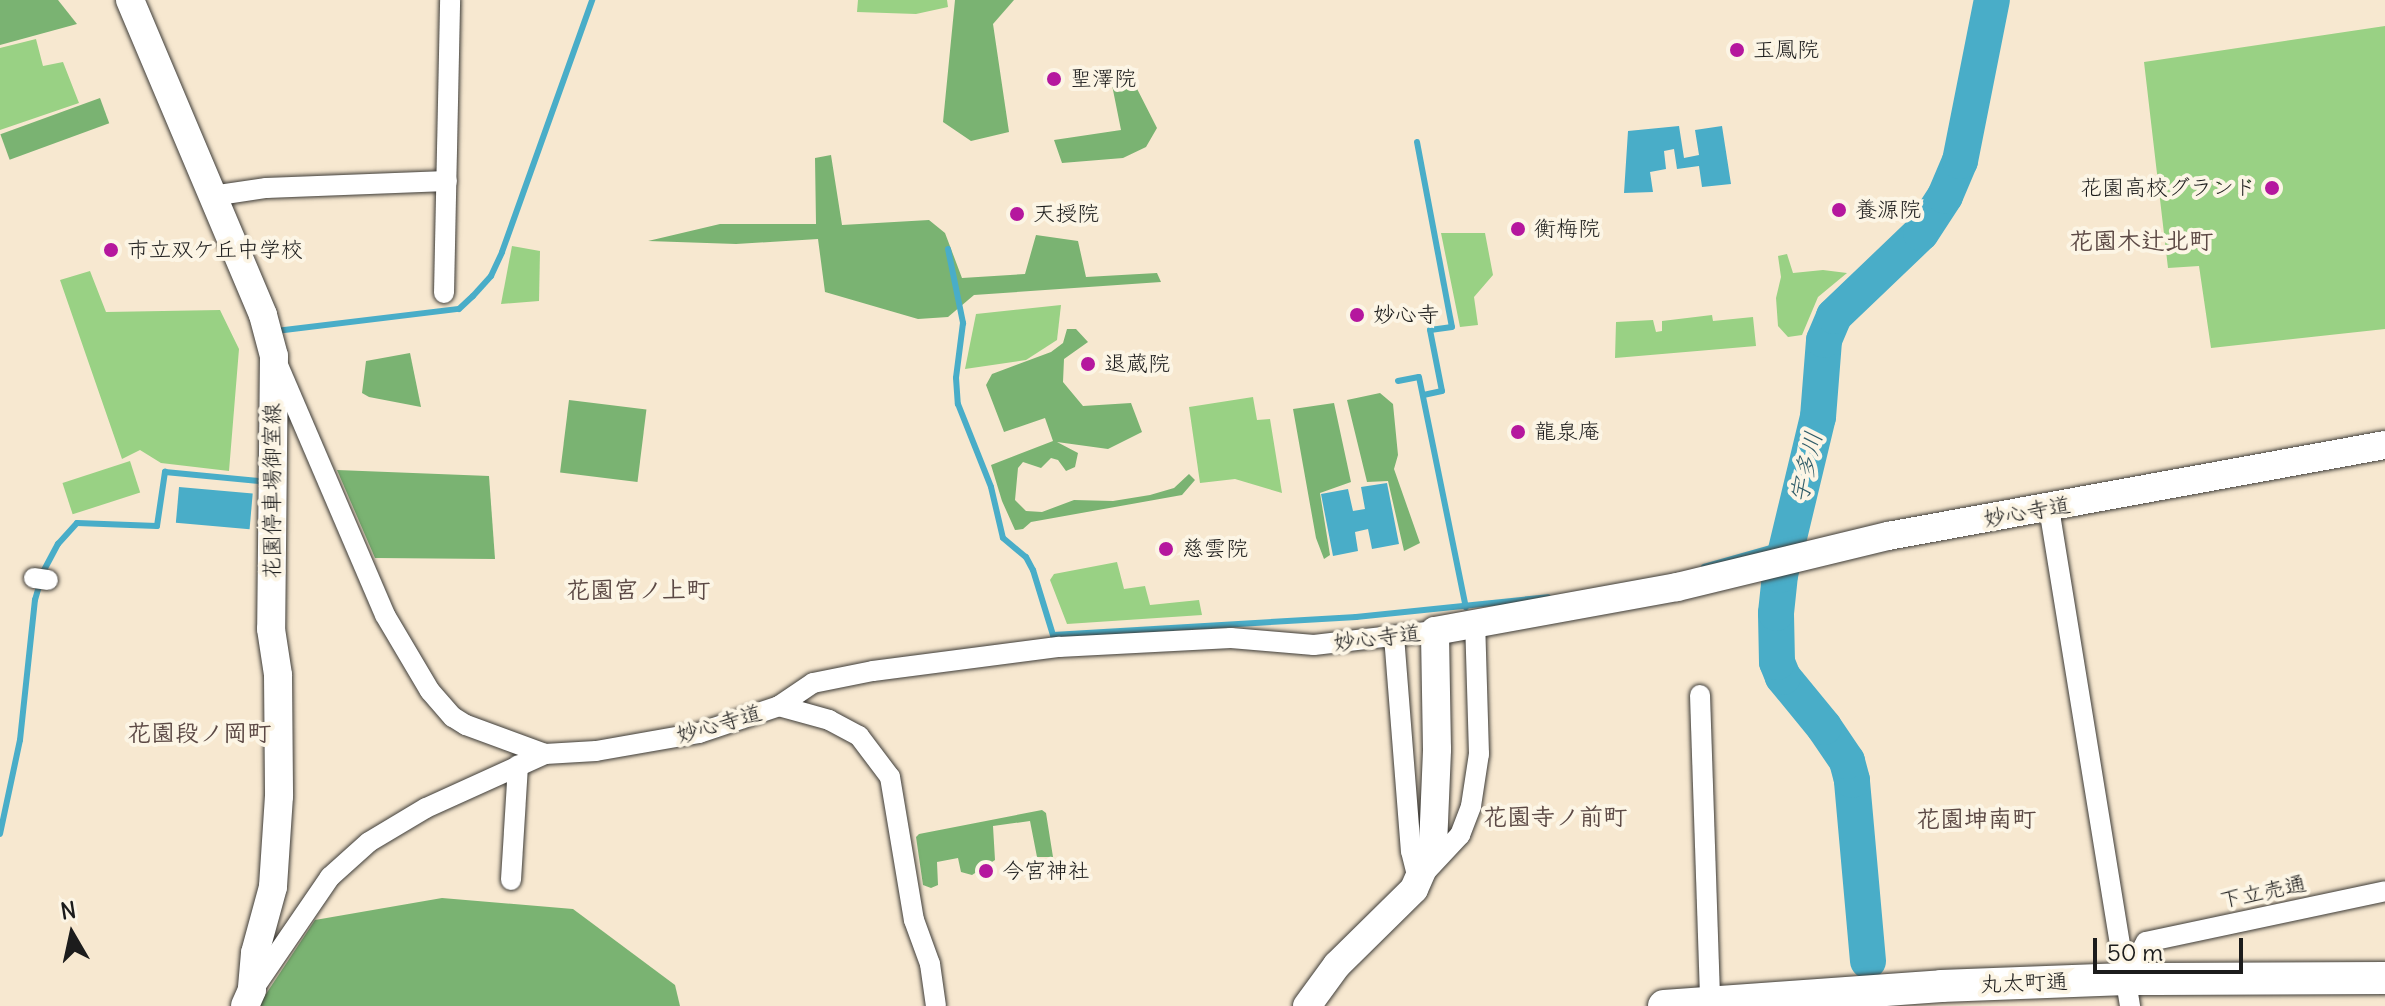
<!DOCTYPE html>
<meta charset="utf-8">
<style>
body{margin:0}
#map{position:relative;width:2385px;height:1006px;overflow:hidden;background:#f7e8d0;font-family:Delius,"Klee One",sans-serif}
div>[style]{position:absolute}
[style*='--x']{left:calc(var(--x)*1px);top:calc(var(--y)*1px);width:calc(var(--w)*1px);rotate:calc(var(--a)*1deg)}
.green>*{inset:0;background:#99d184;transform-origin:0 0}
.forest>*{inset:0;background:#7ab372;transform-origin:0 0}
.water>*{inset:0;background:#49adc8;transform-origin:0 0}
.stream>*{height:6px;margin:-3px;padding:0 3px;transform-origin:3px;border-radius:3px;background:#49adc8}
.river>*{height:36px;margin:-18px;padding:0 18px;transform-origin:18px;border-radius:18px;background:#49adc8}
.roads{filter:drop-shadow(0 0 2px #3d3b37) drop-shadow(0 0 2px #3d3b37)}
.minor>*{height:20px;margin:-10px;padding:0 10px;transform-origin:10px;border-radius:10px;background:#fff}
.secondary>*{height:28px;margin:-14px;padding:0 14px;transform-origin:14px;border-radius:14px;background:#fff}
.primary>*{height:32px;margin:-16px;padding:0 16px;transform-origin:16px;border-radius:16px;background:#fff}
.dots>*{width:22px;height:22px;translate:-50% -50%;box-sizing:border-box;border:4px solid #fcf5e5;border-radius:50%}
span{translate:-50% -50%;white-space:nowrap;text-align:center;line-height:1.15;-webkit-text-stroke:8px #fcf5e5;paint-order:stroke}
.poi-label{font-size:22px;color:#1c1c1c}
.left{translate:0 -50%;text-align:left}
.right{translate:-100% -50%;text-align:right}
.street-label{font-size:22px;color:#1c1c1c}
.neighbourhood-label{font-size:24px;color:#5c4945;font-weight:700}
.water-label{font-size:24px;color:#305d69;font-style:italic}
.north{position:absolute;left:32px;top:894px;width:80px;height:80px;-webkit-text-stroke:6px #fcf5e5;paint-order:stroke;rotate:351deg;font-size:22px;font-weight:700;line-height:32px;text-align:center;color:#1c1c1c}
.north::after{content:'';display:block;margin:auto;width:28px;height:36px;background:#1c1c1c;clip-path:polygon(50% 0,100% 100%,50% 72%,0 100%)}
.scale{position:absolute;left:2093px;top:938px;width:150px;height:36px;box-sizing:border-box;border:4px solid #1c1c1c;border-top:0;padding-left:10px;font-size:24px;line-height:28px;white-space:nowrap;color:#1c1c1c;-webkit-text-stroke:6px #fcf5e5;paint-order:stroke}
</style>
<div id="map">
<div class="green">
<i style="clip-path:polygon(858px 0,947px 0,948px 7px,916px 14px,857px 12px)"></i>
<i style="clip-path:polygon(2385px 26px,2385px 329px,2211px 348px,2199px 266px,2168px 268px,2144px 62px)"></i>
<i style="clip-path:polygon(36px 39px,43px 66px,63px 62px,79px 103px,0 130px,0 48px)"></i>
<i style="clip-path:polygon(1441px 233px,1485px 233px,1493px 275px,1474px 297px,1478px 325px,1460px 327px)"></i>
<i style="clip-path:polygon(512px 246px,540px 251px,539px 301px,501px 304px)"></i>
<i style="clip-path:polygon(1787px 254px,1793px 273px,1823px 270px,1847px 273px,1818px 297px,1802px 335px,1788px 337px,1778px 326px,1776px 298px,1781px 277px,1778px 256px)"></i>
<i style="clip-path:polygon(90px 271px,106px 312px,220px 310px,239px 349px,229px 471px,161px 463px,140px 450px,122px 459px,60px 280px)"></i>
<i style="clip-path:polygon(1061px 305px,1057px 340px,1026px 360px,965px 369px,976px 314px)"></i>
<i style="clip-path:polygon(1712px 315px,1713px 321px,1753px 317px,1756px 346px,1615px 358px,1616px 322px,1653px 320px,1656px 332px,1662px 331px,1662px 321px)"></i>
<i style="clip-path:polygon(1253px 397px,1257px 420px,1270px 419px,1282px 493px,1235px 479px,1200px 483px,1189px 407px)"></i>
<i style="left:130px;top:461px;width:33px;height:71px;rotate:72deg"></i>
<i style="clip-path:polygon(1117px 562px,1124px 589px,1145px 586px,1150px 605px,1199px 600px,1202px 615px,1067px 624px,1050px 580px,1054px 574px)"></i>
</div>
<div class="forest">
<i style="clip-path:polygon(0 0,58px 0,77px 24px,0 45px)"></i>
<i style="clip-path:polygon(955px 0,1014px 0,993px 24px,1009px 132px,971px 141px,943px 122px)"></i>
<i style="clip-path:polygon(1128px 71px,1157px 128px,1146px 147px,1123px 158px,1062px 163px,1054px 140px,1121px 130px,1110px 75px)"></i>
<i style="left:100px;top:98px;width:27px;height:106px;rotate:70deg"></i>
<i style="clip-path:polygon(831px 155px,842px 225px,929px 220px,945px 233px,962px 278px,1025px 274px,1036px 235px,1078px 241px,1086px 277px,1157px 273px,1161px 282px,974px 295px,948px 317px,918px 319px,825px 292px,818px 239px,736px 244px,648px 241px,720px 224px,816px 224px,815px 158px)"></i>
<i style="clip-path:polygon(1067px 329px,1076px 329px,1088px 342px,1064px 359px,1063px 382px,1083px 406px,1131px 403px,1142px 432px,1108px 449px,1057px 442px,1078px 453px,1075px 467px,1066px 471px,1058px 460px,1051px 458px,1041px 468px,1023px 462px,1018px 468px,1015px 500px,1026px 511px,1042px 512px,1074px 500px,1113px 501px,1150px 495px,1174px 488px,1189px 474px,1195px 480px,1182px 495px,1031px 522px,1023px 529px,1015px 530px,1002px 501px,991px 465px,1053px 441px,1045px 418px,1004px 432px,986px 385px,992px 374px,1051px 352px,1063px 343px)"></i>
<i style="clip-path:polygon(410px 353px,421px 407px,369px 397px,362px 393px,366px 361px)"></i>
<i style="clip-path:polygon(1380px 393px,1393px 404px,1398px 455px,1394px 469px,1420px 543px,1404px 551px,1388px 481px,1367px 482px,1347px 400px)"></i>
<i style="left:569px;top:400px;width:78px;height:73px;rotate:7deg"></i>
<i style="clip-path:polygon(1334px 403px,1351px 482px,1320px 493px,1330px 555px,1324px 559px,1316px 538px,1293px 409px)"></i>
<i style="clip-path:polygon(337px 470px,489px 476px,495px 559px,375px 558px)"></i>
<i style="clip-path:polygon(1042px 810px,1046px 813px,1053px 857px,1037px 857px,1030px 821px,993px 826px,995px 860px,972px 875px,961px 872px,958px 858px,937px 862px,938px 885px,931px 888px,923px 885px,916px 837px,919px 834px)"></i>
<i style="clip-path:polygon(442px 898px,573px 909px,675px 985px,680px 1006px,258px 1006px,315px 920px)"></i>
</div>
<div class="water">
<i style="clip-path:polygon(1679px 126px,1684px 158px,1699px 155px,1695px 130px,1722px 126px,1731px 184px,1702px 187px,1699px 166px,1677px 169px,1674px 149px,1664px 151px,1666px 169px,1650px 172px,1653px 192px,1624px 193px,1628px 131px)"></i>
<i style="clip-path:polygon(1387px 483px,1399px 544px,1372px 549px,1368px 529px,1355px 532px,1358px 551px,1333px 556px,1321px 494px,1348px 489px,1353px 511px,1365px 509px,1361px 487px)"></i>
<i style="left:179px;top:487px;width:74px;height:36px;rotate:5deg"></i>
</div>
<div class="stream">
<i style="--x:1417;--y:142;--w:188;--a:79.3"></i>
<i style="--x:1452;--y:327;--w:22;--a:172"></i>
<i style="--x:1430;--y:330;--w:62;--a:78.9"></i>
<i style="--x:1442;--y:391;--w:19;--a:168"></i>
<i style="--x:948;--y:249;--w:76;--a:78.5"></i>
<i style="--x:963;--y:323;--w:55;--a:97.3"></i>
<i style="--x:956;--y:378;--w:26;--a:86"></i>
<i style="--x:958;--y:404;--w:89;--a:68.3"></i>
<i style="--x:991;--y:487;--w:52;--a:76.8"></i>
<i style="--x:1003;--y:538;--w:30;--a:40"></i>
<i style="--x:1026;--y:557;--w:15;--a:62"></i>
<i style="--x:1033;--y:570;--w:68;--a:72.9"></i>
<i style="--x:1053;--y:635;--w:304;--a:-3.4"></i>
<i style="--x:1356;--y:617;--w:193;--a:-5.9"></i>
<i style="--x:276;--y:331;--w:184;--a:-6.9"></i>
<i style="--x:459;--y:309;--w:19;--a:-43"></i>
<i style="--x:473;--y:296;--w:27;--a:-48"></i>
<i style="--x:491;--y:276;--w:26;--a:-65"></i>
<i style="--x:502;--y:252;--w:268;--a:-70.3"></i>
<i style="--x:1398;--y:381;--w:21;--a:-11"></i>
<i style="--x:1419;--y:377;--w:235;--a:78.5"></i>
<i style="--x:1704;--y:567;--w:84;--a:-15.9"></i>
<i style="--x:0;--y:834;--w:96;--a:-78"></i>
<i style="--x:20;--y:740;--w:141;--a:-83.9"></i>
<i style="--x:35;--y:600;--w:29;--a:-74"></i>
<i style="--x:43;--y:572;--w:32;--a:-62"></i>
<i style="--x:58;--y:544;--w:28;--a:-48"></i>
<i style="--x:77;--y:523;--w:80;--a:2.1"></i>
<i style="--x:157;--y:526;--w:55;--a:-81.6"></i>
<i style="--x:165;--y:472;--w:94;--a:5.5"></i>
</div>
<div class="river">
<i style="--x:1868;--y:961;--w:182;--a:-95.1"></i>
<i style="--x:1852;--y:780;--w:20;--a:-105"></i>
<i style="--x:1847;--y:761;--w:41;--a:-124.1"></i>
<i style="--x:1824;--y:727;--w:65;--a:-129.4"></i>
<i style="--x:1783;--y:677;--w:16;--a:-112"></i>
<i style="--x:1777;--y:662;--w:49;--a:-91.2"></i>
<i style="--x:1776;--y:613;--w:38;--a:-84"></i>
<i style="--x:1780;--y:575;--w:163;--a:-76.5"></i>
<i style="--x:1818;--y:417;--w:77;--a:-85.5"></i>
<i style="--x:1824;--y:340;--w:26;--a:-67"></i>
<i style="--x:1834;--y:316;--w:120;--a:-43.7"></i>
<i style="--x:1921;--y:233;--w:44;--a:-57"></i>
<i style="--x:1945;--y:196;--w:38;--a:-67"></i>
<i style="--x:1960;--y:161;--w:164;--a:-78.8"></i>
</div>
<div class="roads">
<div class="minor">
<i style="--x:212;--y:196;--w:55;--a:-8.4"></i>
<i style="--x:266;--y:188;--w:181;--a:-2.2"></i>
<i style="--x:444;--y:293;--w:293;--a:-88.8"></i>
<i style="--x:277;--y:363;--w:274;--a:66.8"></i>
<i style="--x:385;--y:615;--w:88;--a:59.4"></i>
<i style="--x:430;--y:691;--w:35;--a:49"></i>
<i style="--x:453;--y:717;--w:15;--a:32"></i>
<i style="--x:466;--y:725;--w:84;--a:20.2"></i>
<i style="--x:545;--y:754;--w:51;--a:-3.4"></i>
<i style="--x:596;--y:751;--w:105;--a:-9.9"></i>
<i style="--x:699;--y:733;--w:84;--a:-18.6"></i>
<i style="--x:779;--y:706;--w:41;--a:-34.1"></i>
<i style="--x:813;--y:683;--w:61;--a:-11.3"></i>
<i style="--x:873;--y:671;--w:188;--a:-7.4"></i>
<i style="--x:1059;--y:647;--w:172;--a:-3"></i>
<i style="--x:1231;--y:638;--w:83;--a:4.8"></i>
<i style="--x:1314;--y:645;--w:122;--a:-6.6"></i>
<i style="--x:2049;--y:508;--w:505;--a:80.76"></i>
<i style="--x:34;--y:578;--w:14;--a:8"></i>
<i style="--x:1394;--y:636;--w:216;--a:85.5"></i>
<i style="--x:1411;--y:851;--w:30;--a:76"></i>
<i style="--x:1418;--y:880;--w:62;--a:-47"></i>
<i style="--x:1460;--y:835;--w:31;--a:-69"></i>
<i style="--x:1471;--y:806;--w:53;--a:-81.3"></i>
<i style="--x:1479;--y:754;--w:132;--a:-91.7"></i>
<i style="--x:1700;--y:695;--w:306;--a:88.1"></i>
<i style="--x:779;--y:706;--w:52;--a:15.6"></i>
<i style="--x:829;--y:720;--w:34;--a:28"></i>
<i style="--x:859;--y:736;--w:51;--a:52.9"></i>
<i style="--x:890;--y:777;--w:145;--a:80.5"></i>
<i style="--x:914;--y:920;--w:47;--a:70"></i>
<i style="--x:930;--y:964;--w:42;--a:81.9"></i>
<i style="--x:511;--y:880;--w:115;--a:-86.5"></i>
<i style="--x:2126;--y:979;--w:42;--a:-61.6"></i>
<i style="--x:2146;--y:942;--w:244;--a:-12"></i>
<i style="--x:254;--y:988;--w:135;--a:-55.6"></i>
<i style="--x:330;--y:877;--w:52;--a:-41.9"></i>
<i style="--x:369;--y:842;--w:66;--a:-30.8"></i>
<i style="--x:426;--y:808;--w:131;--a:-24.4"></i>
</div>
<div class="secondary">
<i style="--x:130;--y:0;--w:342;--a:67.1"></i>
<i style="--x:263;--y:315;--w:42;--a:75"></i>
<i style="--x:274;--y:356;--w:273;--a:90.6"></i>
<i style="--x:271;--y:629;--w:47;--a:81.3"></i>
<i style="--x:278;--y:675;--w:121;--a:89.5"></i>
<i style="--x:279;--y:796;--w:91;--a:93.8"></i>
<i style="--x:273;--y:887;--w:68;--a:105.3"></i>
<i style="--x:255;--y:953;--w:37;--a:95"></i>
<i style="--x:252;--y:990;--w:17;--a:114"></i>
<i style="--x:1307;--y:1006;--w:51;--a:-53.8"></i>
<i style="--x:1337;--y:965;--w:108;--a:-44.6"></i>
<i style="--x:1414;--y:889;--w:47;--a:-66.2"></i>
<i style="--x:1433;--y:846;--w:97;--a:-87.6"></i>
<i style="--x:1437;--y:749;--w:118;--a:-91"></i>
<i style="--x:1435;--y:631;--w:246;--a:-10.3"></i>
<i style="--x:1677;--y:587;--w:217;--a:-13.6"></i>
<i style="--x:1888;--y:536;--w:505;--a:-10.38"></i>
</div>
<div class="primary">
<i style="--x:1664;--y:1006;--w:278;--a:-4.1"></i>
<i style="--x:1941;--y:986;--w:185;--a:-2.2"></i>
<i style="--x:2126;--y:979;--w:259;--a:-0.2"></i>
</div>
</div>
<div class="dots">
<i style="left:1737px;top:50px;background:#b5179e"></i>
<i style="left:1054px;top:79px;background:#b5179e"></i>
<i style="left:2272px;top:188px;background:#b5179e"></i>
<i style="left:1839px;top:210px;background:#b5179e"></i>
<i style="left:1017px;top:214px;background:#b5179e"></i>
<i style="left:1518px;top:229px;background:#b5179e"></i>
<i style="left:111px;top:250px;background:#b5179e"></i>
<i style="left:1357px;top:315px;background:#b5179e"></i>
<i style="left:1088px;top:364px;background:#b5179e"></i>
<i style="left:1518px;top:432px;background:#b5179e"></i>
<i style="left:1166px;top:549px;background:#b5179e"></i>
<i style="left:986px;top:871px;background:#b5179e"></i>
</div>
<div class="poi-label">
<span class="left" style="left:1753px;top:50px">玉鳳院</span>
<span class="left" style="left:1070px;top:79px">聖澤院</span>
<span class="right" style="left:2256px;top:188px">花園高校グランド</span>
<span class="left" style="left:1855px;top:210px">養源院</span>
<span class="left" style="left:1033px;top:214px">天授院</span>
<span class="left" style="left:1534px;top:229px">衡梅院</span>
<span class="left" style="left:127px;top:250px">市立双ケ丘中学校</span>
<span class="left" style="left:1373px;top:315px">妙心寺</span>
<span class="left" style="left:1104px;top:364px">退蔵院</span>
<span class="left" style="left:1534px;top:432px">龍泉庵</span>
<span class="left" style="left:1182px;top:549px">慈雲院</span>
<span class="left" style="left:1002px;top:871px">今宮神社</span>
</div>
<div class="street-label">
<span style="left:272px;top:491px;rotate:-90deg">花園停車場御室線</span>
<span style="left:2027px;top:512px;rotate:-10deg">妙心寺道</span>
<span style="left:1377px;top:638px;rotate:-7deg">妙心寺道</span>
<span style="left:719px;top:724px;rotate:-16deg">妙心寺道</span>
<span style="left:2263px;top:892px;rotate:-12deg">下立売通</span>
<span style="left:2024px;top:983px;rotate:-2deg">丸太町通</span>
</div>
<div class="neighbourhood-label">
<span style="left:2141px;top:241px">花園木辻北町</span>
<span style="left:638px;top:590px">花園宮ノ上町</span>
<span style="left:199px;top:733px">花園段ノ岡町</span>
<span style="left:1555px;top:817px">花園寺ノ前町</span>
<span style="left:1976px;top:819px">花園坤南町</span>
</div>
<div class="water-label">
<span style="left:1806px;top:467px;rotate:-77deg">宇多川</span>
</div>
<div class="north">N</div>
<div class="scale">50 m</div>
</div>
